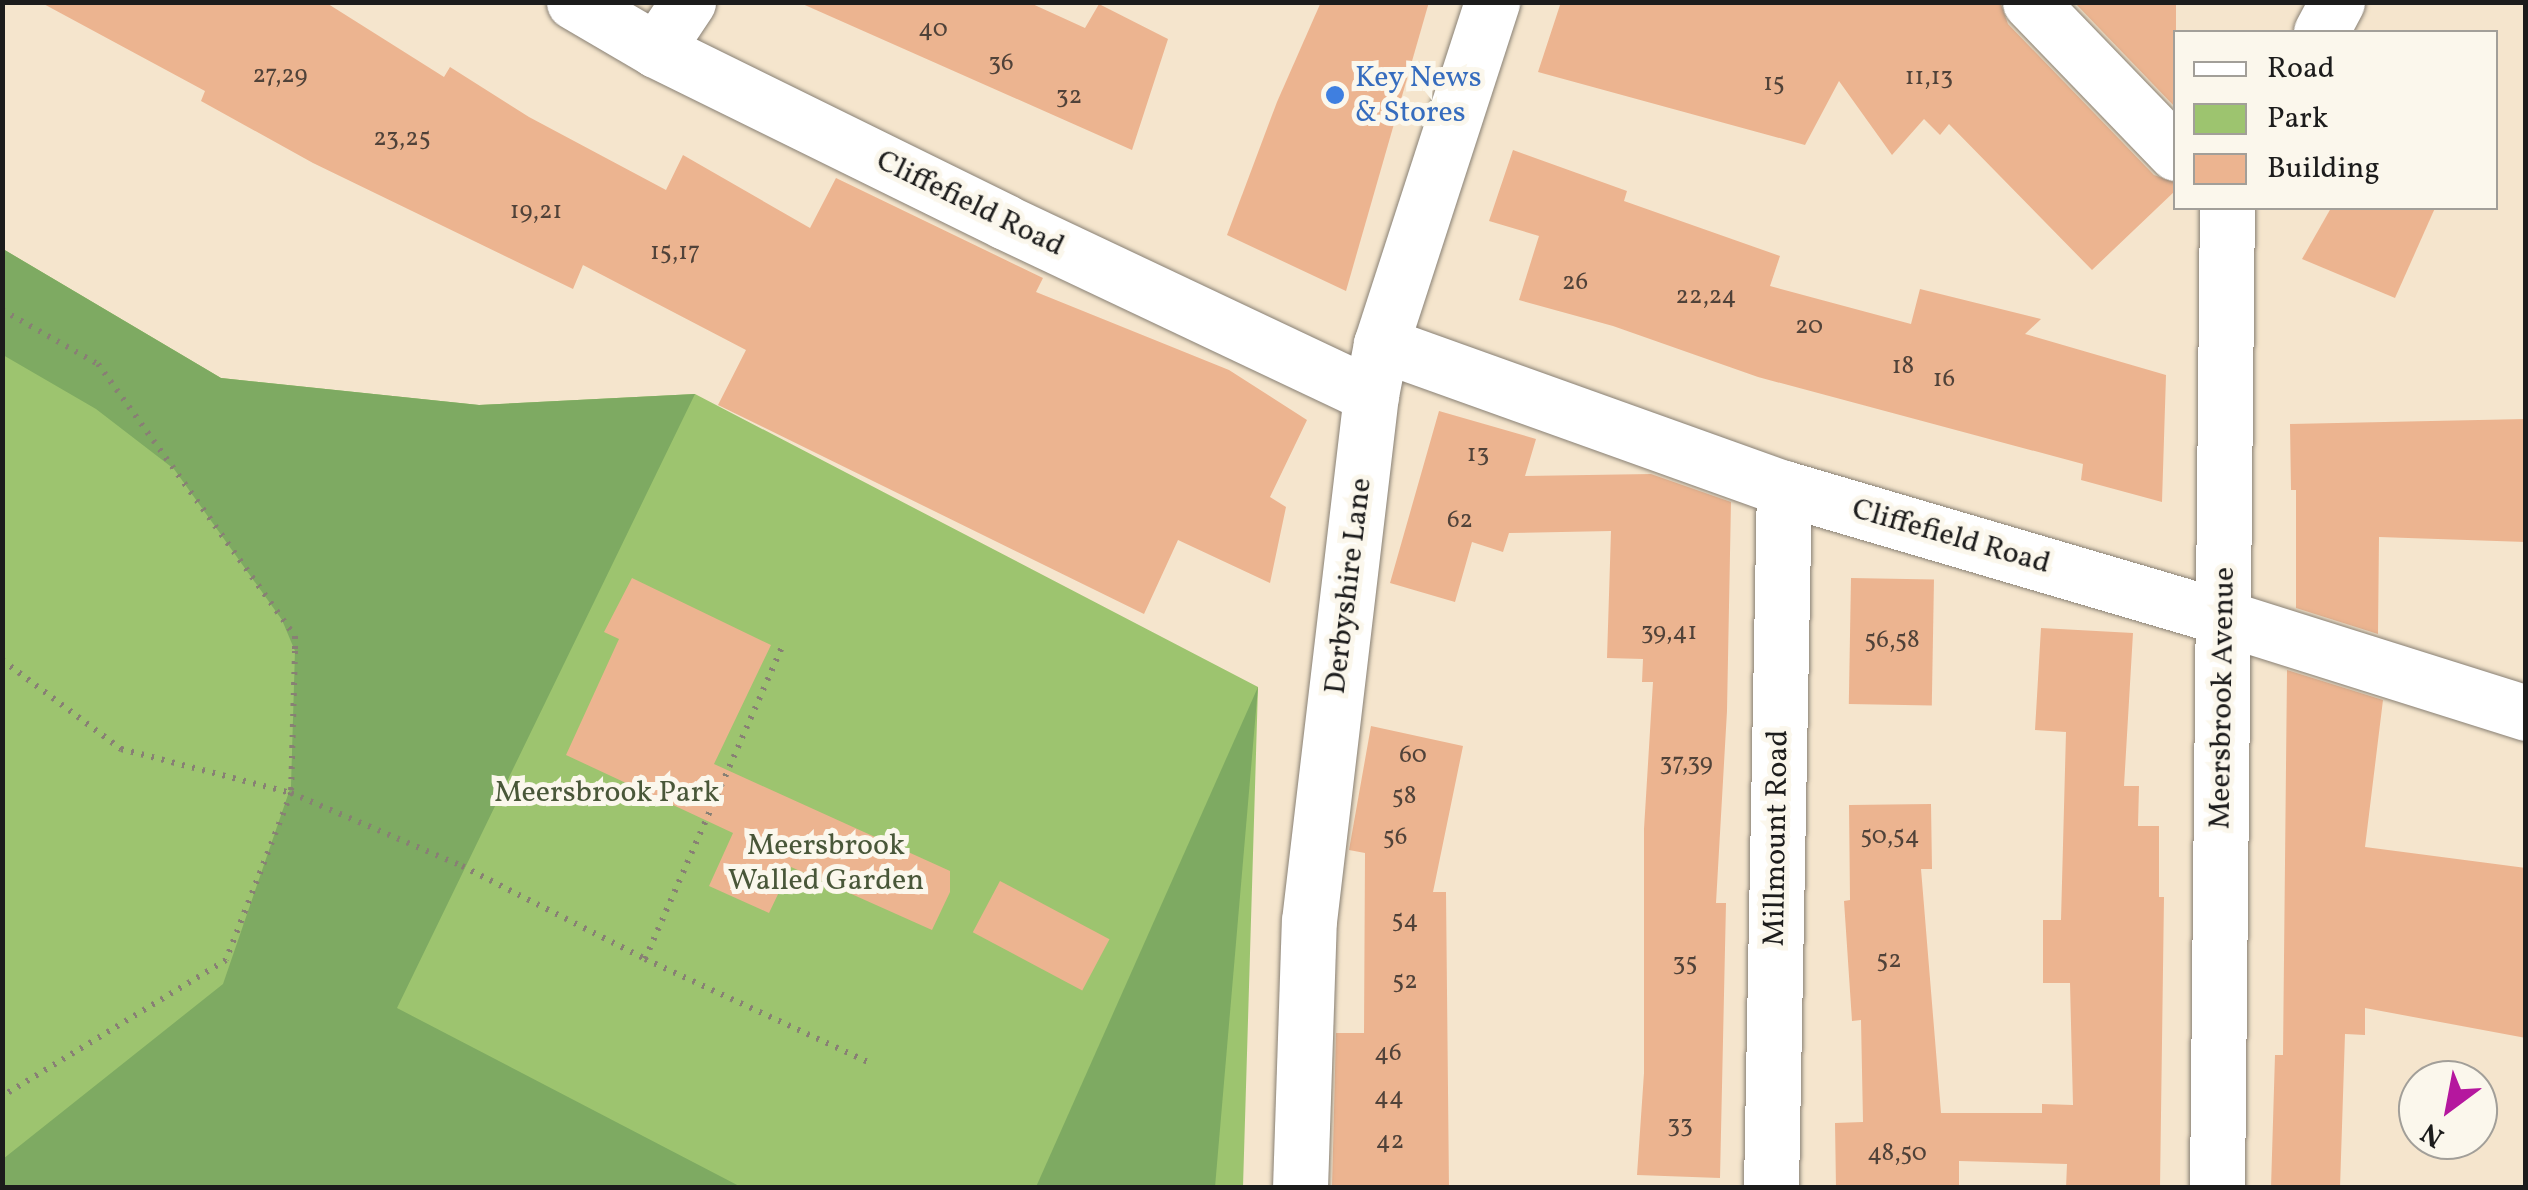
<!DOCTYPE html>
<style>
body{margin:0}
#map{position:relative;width:2528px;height:1190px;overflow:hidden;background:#f5e5cd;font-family:Vollkorn,serif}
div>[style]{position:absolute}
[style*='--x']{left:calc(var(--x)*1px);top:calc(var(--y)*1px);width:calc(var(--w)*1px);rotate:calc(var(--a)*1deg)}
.green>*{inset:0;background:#9dc46f}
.forest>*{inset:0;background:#7eaa62}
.building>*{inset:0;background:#ecb490;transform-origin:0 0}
.path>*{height:6px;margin-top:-3px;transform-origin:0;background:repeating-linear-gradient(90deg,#888074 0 2.5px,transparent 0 10.5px)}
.roads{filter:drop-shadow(0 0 2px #888074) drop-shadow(0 0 2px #888074)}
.minor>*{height:55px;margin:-27.5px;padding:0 27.5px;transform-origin:27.5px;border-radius:27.5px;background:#fff}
.dots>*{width:28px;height:28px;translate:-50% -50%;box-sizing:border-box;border:5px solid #fbf7ec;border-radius:50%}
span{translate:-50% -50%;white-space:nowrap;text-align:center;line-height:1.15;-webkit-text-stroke:10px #fbf7ec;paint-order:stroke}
.number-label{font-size:25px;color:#504239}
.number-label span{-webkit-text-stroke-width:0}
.shop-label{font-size:30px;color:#366cbe}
.left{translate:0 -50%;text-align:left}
.street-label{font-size:30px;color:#1c1c1c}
.park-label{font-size:30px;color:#495739}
.frame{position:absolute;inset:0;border:5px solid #1c1c1c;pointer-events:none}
.legend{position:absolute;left:2173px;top:30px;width:325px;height:180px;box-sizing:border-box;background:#fbf7ec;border:2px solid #a29f99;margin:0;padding:12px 18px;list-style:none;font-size:30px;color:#1c1c1c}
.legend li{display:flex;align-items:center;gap:20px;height:50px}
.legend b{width:50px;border:2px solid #a29f99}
.north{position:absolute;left:2398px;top:1060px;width:100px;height:100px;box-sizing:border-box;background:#fbf7ec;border:2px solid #a29f99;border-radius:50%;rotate:212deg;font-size:28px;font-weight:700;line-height:40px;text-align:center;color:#1c1c1c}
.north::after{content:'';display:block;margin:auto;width:35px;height:45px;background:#b5179e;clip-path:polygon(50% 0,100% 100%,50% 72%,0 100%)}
</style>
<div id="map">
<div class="green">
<i style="clip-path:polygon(3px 249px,221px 378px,479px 405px,695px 394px,1258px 687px,1243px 1187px,3px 1188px)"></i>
</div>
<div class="forest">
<i style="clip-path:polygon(3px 249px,221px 378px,479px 405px,695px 394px,397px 1008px,741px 1187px,3px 1187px,3px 1159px,223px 984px,291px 786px,295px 651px,282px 620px,174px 469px,96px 409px,3px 355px)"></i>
<i style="clip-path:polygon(1258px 687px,1215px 1187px,1036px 1187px)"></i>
</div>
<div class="building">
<i style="clip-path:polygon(40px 2px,325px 2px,444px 77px,450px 67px,529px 117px,666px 190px,683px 155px,810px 228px,836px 178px,1043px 278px,1036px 292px,1229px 370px,1307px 420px,1270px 497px,1286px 507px,1270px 583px,1178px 540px,1144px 614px,718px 405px,746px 350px,583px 265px,573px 289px,313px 163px,201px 101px,205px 91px)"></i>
<i style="clip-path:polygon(798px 2px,1028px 2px,1085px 28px,1099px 4px,1168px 39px,1132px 150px)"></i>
<i style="clip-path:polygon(1321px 2px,1429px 2px,1346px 291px,1227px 235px,1277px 102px)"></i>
<i style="clip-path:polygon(1561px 2px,2000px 2px,2008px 24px,2154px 175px,2176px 183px,2176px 190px,2092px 270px,1949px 124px,1940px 135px,1924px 119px,1892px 155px,1839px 81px,1805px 145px,1538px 72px)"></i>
<i style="clip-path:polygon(2074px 2px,2176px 2px,2176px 108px)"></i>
<i style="clip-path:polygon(1513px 150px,1627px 191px,1624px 201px,1780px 256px,1770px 286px,1911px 324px,1920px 289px,2041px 319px,2025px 334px,2166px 375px,2162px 502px,2081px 480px,2083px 464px,1758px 377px,1613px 326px,1519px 300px,1539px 236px,1489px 221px)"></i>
<i style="clip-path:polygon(2331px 208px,2435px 208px,2395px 298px,2302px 259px)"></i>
<i style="clip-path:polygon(1439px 411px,1536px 439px,1525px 476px,1651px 474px,1731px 502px,1727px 711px,1716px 903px,1726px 903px,1720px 1178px,1637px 1175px,1644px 1073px,1644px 829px,1653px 682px,1642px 682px,1643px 659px,1607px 658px,1611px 531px,1509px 533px,1503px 552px,1472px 542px,1455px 602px,1390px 583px)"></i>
<i style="clip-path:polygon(2526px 419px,2526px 542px,2379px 537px,2378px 634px,2296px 608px,2296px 490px,2291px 490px,2290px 424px)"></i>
<i style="clip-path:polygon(632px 578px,771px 645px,714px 764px,950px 871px,950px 892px,932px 930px,791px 867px,769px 913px,709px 886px,733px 833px,566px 755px,619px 639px,604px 632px)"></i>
<i style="left:1851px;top:578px;width:83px;height:126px;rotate:1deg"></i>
<i style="clip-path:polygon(2041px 628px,2133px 633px,2124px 786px,2139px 786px,2138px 826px,2159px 826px,2159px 897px,2164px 897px,2160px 1188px,2066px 1188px,2067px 1164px,1959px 1161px,1959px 1185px,1836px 1188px,1835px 1123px,1863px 1122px,1861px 1020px,1852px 1021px,1844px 901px,1850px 900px,1849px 805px,1931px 804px,1932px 869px,1921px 869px,1941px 1113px,2042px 1113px,2042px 1104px,2073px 1105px,2070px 983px,2043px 983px,2043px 920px,2061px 920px,2066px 732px,2035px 730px)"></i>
<i style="clip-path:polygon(2287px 670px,2383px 700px,2365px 847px,2526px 868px,2526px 1038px,2365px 1008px,2365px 1035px,2345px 1034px,2340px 1188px,2271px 1188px,2275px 1055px,2283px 1055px)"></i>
<i style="clip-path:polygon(1371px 726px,1463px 746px,1433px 892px,1446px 892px,1449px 1188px,1332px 1188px,1336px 1033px,1364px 1033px,1365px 853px,1349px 850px)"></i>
<i style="left:1000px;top:881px;width:124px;height:58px;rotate:28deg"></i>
</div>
<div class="path">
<i style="--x:2;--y:310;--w:110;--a:29.4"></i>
<i style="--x:98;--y:364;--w:336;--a:54.1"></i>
<i style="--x:295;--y:636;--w:15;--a:90"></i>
<i style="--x:295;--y:651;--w:142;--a:91.6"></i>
<i style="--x:291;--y:793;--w:179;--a:111.3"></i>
<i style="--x:226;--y:960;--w:262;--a:148.7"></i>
<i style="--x:2;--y:660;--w:149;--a:36.8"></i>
<i style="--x:121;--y:749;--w:176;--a:14.5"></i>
<i style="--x:291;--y:793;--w:186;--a:23.1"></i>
<i style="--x:462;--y:866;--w:205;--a:26.9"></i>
<i style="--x:645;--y:959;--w:248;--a:24.8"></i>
<i style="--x:645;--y:959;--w:343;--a:-66.3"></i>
</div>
<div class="roads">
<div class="minor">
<i style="--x:574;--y:2;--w:95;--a:30.3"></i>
<i style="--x:656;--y:50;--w:389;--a:26.2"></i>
<i style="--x:1005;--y:222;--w:405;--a:25.3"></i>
<i style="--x:2030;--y:2;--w:210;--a:46"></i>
<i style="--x:2321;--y:32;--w:34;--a:-62"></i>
<i style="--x:656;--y:50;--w:58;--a:-56.3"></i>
<i style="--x:1381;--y:344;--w:428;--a:19.7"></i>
<i style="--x:1784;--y:488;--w:460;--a:16.4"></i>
<i style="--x:2225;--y:618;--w:316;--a:17.5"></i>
<i style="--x:1300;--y:1188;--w:267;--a:-88.1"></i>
<i style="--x:1309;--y:921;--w:530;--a:-83.28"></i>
<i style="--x:1371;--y:395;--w:52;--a:-78.9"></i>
<i style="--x:1381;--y:344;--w:360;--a:-72"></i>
<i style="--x:1771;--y:1188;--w:700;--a:-88.94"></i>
<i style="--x:2217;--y:1188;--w:980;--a:-89.42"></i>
</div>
</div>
<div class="dots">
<i style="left:1335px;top:95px;background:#3f7fe0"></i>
</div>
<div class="number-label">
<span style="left:933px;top:30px">40</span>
<span style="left:1001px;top:64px">36</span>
<span style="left:280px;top:76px">27,29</span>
<span style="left:1929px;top:78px">11,13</span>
<span style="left:1774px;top:84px">15</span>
<span style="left:1069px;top:97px">32</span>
<span style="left:402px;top:139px">23,25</span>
<span style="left:536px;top:212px">19,21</span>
<span style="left:675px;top:253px">15,17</span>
<span style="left:1575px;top:283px">26</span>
<span style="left:1706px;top:297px">22,24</span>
<span style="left:1809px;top:327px">20</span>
<span style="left:1903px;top:367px">18</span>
<span style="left:1944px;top:380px">16</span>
<span style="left:1478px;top:455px">13</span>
<span style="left:1460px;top:521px">62</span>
<span style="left:1669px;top:633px">39,41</span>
<span style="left:1892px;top:641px">56,58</span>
<span style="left:1413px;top:756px">60</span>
<span style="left:1686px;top:764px">37,39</span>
<span style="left:1404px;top:797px">58</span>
<span style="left:1890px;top:837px">50,54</span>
<span style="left:1395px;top:838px">56</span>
<span style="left:1405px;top:921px">54</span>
<span style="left:1889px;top:961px">52</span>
<span style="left:1685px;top:964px">35</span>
<span style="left:1405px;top:982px">52</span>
<span style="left:1388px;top:1054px">46</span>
<span style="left:1389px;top:1098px">44</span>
<span style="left:1680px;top:1126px">33</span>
<span style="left:1390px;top:1142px">42</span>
<span style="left:1897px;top:1154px">48,50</span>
</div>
<div class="shop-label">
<span class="left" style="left:1355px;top:95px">Key News<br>&amp; Stores</span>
</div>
<div class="street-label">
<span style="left:970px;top:204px;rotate:26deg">Cliffefield Road</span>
<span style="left:1951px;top:537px;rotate:16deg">Cliffefield Road</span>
<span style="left:1349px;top:586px;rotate:-83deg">Derbyshire Lane</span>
<span style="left:2223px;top:698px;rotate:-89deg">Meersbrook Avenue</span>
<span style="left:1777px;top:838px;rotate:-89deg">Millmount Road</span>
</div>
<div class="park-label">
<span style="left:607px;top:793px">Meersbrook Park</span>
<span style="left:826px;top:863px">Meersbrook<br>Walled Garden</span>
</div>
<div class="frame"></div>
<ul class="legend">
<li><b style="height:12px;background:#fff"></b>Road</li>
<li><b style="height:28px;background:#9dc46f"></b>Park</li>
<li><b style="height:28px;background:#ecb490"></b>Building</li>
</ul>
<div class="north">N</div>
</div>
